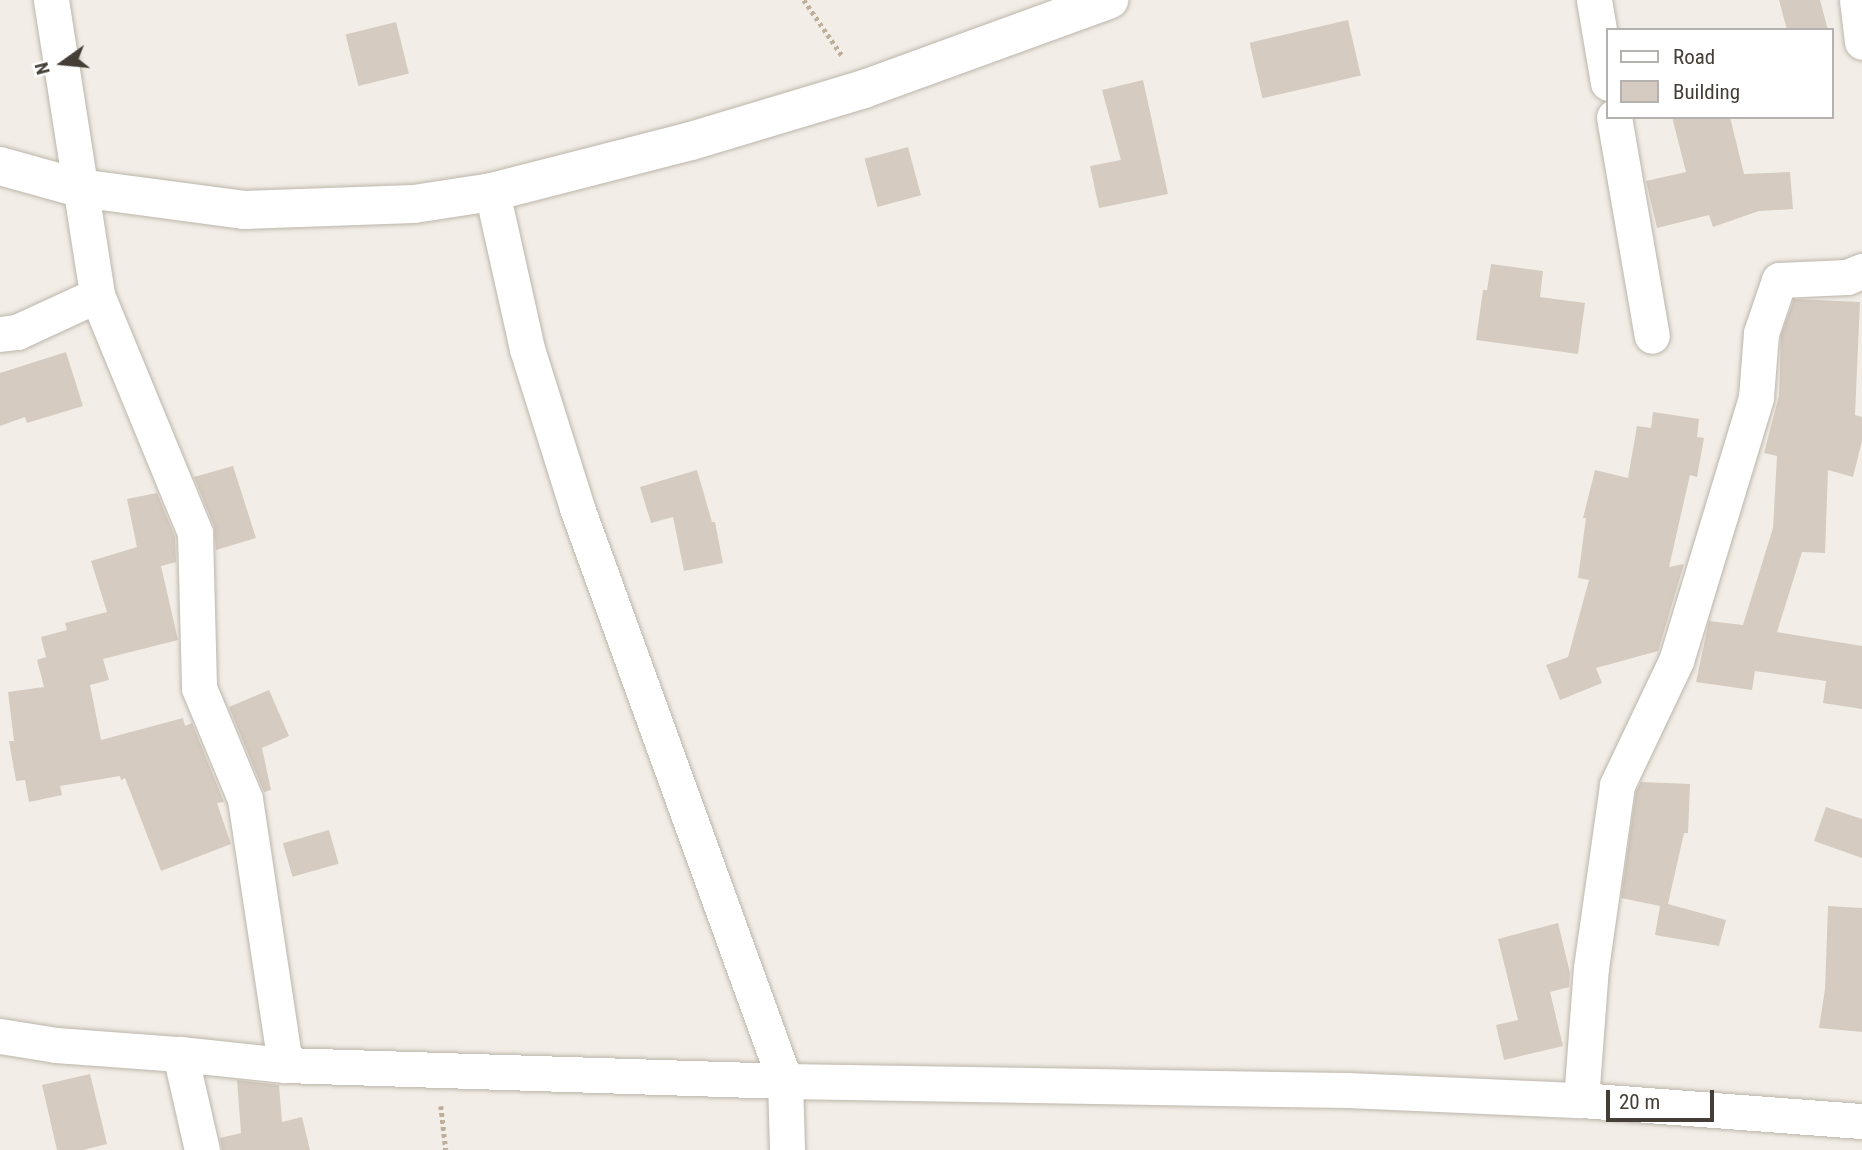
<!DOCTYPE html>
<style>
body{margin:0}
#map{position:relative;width:1862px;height:1150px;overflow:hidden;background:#f2eee7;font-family:"Roboto Condensed",sans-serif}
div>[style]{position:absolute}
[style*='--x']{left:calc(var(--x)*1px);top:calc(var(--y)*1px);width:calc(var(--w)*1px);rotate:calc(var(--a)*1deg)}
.building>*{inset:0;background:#d5cbc0;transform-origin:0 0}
.path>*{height:4.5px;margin-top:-2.25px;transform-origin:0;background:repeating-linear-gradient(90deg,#bdaf9c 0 3.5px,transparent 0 7px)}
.roads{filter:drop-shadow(0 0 2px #bcb5aa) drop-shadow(0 0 2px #bcb5aa)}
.minor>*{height:35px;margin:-17.5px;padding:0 17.5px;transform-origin:17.5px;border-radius:17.5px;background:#fff}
.tertiary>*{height:38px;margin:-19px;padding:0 19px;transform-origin:19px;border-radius:19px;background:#fff}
span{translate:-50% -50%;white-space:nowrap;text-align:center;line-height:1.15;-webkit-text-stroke:6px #fff;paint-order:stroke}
.legend{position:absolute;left:1606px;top:28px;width:228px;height:91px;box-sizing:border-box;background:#fff;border:2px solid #b4b2af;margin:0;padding:9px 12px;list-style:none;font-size:21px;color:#443e36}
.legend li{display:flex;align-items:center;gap:14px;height:35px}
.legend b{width:35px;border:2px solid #b4b2af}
.north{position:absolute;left:28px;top:28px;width:70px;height:70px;-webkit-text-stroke:5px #fff;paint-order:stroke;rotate:255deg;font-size:19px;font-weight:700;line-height:28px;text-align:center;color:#443e36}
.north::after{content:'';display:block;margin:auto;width:24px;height:32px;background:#443e36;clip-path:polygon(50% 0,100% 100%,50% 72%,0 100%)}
.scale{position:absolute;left:1606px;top:1090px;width:108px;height:32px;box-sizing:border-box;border:4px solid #443e36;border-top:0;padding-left:9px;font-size:21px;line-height:24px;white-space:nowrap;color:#443e36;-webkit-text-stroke:5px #fff;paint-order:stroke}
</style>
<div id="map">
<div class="building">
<i style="clip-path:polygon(1779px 0,1820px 0,1828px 30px,1787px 30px)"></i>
<i style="left:1348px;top:20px;width:57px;height:101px;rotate:77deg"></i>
<i style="left:396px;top:22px;width:53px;height:52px;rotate:76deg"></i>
<i style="clip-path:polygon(1143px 80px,1168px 194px,1099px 208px,1090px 166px,1121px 160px,1102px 90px)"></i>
<i style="clip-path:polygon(1672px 117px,1730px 117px,1744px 174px,1790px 172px,1793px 209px,1759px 211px,1713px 227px,1709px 215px,1657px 228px,1646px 181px,1686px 172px)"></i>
<i style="left:908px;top:147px;width:50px;height:45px;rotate:75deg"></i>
<i style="clip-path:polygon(1491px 264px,1543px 271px,1540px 297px,1585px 303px,1578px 354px,1476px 340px,1483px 290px,1487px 290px)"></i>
<i style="clip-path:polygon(1794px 299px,1860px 302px,1855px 415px,1862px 417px,1862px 441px,1853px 477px,1828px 470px,1825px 553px,1802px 552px,1777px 632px,1862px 646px,1862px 709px,1823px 703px,1826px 681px,1755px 671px,1752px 690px,1696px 682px,1709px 621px,1743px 625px,1773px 528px,1777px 456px,1764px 453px,1779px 396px,1781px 335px)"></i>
<i style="clip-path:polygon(66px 352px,83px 406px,27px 423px,25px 417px,0 426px,0 373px)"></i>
<i style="clip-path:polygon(1653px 412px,1699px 419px,1697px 437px,1704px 438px,1697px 477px,1690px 475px,1669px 567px,1684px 564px,1658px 651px,1596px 668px,1602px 683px,1560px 700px,1546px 665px,1568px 657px,1589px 580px,1578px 578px,1586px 518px,1583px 518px,1595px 470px,1628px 478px,1637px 426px,1651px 428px)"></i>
<i style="clip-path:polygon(233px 466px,256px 538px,216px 550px,214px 526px,194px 477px)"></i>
<i style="clip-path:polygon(697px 470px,712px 522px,715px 522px,723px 563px,684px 571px,673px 517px,651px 523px,640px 487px)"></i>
<i style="clip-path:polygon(157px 493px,175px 537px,176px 562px,161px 566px,178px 640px,103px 659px,109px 680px,90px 685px,101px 740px,183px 718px,185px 726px,192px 723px,224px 802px,217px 803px,231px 844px,161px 871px,125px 778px,121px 780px,120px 776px,60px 786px,62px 795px,29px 802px,25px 780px,16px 781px,9px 741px,14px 741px,8px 692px,44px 687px,37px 660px,46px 657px,41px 637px,67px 630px,65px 623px,107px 612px,91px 561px,137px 547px,127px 499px)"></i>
<i style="clip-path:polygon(269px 690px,289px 736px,262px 748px,271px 790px,264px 792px,229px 707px)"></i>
<i style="clip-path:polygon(1641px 782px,1690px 784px,1688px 833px,1684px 833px,1668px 904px,1726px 920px,1719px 946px,1655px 935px,1660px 906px,1621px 898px,1636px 791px)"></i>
<i style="clip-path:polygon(1826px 807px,1862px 819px,1862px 858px,1814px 841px)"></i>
<i style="left:329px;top:830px;width:35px;height:48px;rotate:74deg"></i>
<i style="clip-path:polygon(1828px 906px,1862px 908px,1862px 1032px,1819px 1028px,1825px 989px)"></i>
<i style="clip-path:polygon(1558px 923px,1570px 973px,1569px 987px,1550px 992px,1563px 1046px,1504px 1060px,1496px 1025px,1518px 1020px,1498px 939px)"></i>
<i style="clip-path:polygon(90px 1074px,107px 1144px,83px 1150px,57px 1150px,42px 1085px)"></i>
<i style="clip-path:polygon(237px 1080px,279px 1085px,282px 1122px,302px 1117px,310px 1150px,222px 1150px,220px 1138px,241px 1133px)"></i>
</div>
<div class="path">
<i style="--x:804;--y:0;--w:69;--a:55.6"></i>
<i style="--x:441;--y:1106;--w:44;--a:83.5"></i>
</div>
<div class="roads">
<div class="minor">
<i style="--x:51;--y:0;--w:299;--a:81.1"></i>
<i style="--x:97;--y:295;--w:257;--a:67.6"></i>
<i style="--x:195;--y:533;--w:155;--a:88.5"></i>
<i style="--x:199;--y:688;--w:120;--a:67.5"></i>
<i style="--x:245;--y:799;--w:269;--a:81.4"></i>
<i style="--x:1594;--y:0;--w:84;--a:80.4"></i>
<i style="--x:1857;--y:0;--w:42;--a:83.2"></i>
<i style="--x:1614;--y:117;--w:222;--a:80.2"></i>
<i style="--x:492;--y:192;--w:161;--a:77.4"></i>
<i style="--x:527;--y:349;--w:167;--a:72.5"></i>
<i style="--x:577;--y:508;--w:610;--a:70.05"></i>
<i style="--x:785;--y:1081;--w:69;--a:88.3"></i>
<i style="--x:0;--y:334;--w:17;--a:-7"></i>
<i style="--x:17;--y:332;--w:88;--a:-24.8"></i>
<i style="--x:0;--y:1036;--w:57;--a:9.1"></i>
<i style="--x:56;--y:1045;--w:124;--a:4.2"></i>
<i style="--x:180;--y:1054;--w:106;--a:6"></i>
<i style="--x:285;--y:1065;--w:500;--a:1.83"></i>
<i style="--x:785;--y:1081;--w:563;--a:0.92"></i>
<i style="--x:1348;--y:1090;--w:233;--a:2.5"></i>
<i style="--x:1581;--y:1100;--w:282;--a:4.3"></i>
<i style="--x:180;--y:1054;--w:98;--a:77.1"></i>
<i style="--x:1581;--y:1100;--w:132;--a:-85.7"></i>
<i style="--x:1591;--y:968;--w:185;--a:-81.9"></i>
<i style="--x:1617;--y:785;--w:137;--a:-64.6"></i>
<i style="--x:1676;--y:661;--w:276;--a:-73.1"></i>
<i style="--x:1756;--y:397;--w:64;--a:-85.5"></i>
<i style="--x:1761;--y:333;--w:56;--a:-71.2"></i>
<i style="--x:1779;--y:280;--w:68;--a:-2.5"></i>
<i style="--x:1847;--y:277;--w:16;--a:-22"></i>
</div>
<div class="tertiary">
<i style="--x:0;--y:166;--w:82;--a:15.6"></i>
<i style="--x:79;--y:188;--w:166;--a:7.6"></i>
<i style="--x:244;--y:210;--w:170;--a:-2"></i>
<i style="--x:414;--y:204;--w:79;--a:-8.7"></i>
<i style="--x:492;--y:192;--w:205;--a:-14.4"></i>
<i style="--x:691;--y:141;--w:181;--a:-16.7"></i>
<i style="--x:864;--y:89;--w:261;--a:-20"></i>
</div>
</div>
<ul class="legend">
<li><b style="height:9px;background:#fff"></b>Road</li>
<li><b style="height:19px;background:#d5cbc0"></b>Building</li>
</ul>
<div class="north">N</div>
<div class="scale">20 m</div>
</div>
